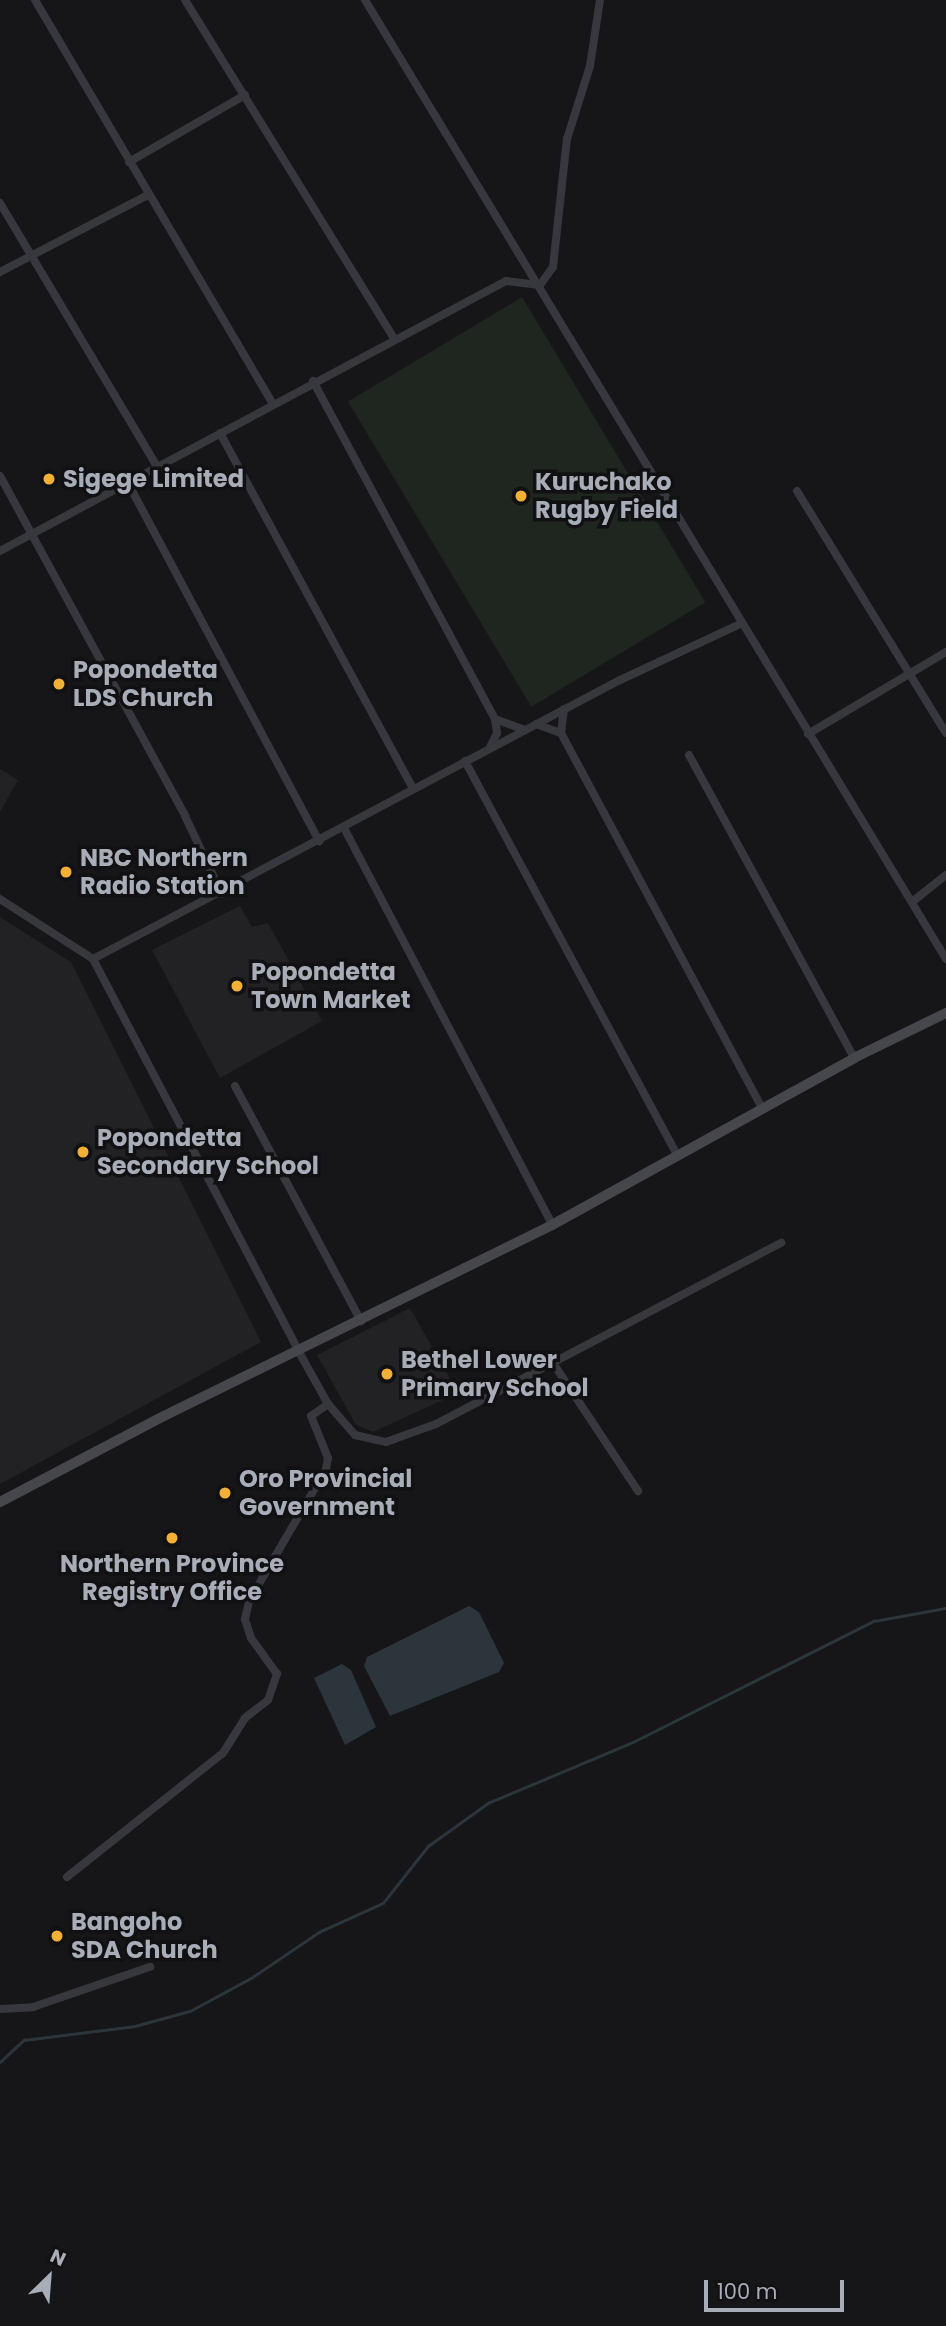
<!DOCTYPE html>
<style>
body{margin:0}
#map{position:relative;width:946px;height:2326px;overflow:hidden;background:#161618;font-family:Poppins,sans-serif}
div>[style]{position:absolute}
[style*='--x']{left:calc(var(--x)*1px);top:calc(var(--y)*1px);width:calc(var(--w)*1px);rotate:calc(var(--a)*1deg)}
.built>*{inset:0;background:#222225}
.green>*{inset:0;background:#1e261f;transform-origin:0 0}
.water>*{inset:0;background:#2c353c}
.stream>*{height:2.5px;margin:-1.25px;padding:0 1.25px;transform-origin:1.25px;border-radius:1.25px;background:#2c353c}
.street>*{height:8px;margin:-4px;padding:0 4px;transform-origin:4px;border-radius:4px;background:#37383d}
.secondary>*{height:10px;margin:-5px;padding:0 5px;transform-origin:5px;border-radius:5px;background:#45474d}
.dots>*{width:19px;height:19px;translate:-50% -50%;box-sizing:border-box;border:4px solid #111113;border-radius:50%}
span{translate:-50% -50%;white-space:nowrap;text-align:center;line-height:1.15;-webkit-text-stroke:7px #111113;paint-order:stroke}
.poi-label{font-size:24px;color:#a8adb8;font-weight:700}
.left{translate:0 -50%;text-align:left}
.north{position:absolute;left:14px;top:2242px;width:70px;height:70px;-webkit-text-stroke:5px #111113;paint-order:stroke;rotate:25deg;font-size:19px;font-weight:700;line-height:28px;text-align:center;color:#a8adb8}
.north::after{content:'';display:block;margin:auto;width:24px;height:32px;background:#a8adb8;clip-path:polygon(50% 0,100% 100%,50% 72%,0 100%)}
.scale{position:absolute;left:704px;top:2280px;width:140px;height:32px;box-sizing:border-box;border:4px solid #a8adb8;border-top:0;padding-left:9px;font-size:21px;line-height:24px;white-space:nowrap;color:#a8adb8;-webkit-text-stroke:5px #111113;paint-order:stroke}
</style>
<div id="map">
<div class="built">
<i style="clip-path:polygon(0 769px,18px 780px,0 812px)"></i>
<i style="clip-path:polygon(240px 906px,252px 927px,268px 923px,322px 1021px,220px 1078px,152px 950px)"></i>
<i style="clip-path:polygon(0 917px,71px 962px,261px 1342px,0 1484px)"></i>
<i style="clip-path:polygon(410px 1308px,458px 1393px,373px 1432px,356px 1425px,317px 1355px)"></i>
</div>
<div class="green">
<i style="left:522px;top:297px;width:356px;height:203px;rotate:59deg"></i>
</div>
<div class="water">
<i style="clip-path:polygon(469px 1606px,479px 1612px,504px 1663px,499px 1672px,390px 1716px,364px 1666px,367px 1657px)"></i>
<i style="clip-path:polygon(342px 1664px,351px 1670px,376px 1727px,345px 1745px,314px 1678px)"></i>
</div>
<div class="stream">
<i style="--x:0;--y:2062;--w:33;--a:-43"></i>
<i style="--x:24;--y:2040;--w:112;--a:-7.2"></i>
<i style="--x:135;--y:2026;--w:57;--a:-15.3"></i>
<i style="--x:190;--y:2011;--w:69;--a:-28.4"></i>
<i style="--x:251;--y:1978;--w:82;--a:-34.1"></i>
<i style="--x:319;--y:1932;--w:70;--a:-24.4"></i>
<i style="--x:383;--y:1903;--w:73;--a:-51.7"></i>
<i style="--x:428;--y:1846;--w:74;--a:-35.6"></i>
<i style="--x:488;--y:1803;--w:157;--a:-22.8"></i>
<i style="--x:633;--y:1742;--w:270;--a:-26.7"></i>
<i style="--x:874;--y:1621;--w:73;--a:-10.2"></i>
</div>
<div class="street">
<i style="--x:35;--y:0;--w:467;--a:59.5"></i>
<i style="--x:185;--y:0;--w:398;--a:58.3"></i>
<i style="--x:365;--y:0;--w:1121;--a:58.79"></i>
<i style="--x:129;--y:162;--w:134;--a:-30"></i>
<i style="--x:0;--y:203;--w:309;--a:59.2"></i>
<i style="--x:0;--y:272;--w:167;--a:-27.5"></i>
<i style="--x:313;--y:381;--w:384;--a:61.7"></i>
<i style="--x:495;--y:719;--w:32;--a:20"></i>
<i style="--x:220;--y:433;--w:405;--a:61.5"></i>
<i style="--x:0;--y:476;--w:387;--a:61.4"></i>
<i style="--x:185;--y:816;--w:86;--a:64.6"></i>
<i style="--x:129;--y:485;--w:404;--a:61.9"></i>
<i style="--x:797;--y:491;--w:284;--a:58.4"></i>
<i style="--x:0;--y:551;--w:574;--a:-28.08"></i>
<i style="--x:506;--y:281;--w:34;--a:7"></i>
<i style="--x:540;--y:285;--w:22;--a:-54"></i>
<i style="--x:553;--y:267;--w:129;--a:-83.8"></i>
<i style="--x:567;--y:139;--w:77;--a:-72.5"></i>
<i style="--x:590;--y:66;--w:67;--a:-81.4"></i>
<i style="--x:536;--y:724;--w:27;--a:20"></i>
<i style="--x:561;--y:733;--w:427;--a:61.8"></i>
<i style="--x:561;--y:733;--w:24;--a:-83"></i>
<i style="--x:808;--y:734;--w:161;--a:-30.7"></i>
<i style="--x:489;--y:749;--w:18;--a:-63"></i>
<i style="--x:497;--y:733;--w:14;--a:-98"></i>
<i style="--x:689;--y:755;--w:345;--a:61.4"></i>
<i style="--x:465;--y:761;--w:449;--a:61.7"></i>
<i style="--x:344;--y:828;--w:448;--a:62.3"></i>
<i style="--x:0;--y:899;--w:111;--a:32.8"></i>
<i style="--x:93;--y:959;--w:444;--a:62.3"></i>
<i style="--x:299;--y:1352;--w:60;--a:60.9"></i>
<i style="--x:328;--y:1404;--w:41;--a:48.9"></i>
<i style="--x:355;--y:1435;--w:32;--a:13"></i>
<i style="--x:386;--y:1442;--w:53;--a:-19.8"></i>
<i style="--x:436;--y:1424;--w:390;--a:-27.7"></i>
<i style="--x:912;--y:902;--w:43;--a:-38.5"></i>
<i style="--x:93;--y:959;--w:594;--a:-27.9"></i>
<i style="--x:618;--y:681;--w:135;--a:-25"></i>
<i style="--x:235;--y:1086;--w:267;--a:61.8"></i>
<i style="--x:553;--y:1363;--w:154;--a:56.4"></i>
<i style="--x:67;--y:1877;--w:199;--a:-38.5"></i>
<i style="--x:223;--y:1753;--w:41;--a:-57.8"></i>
<i style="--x:245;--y:1718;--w:29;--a:-38"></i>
<i style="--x:268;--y:1700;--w:28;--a:-71"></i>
<i style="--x:277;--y:1674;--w:44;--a:-125.8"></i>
<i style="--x:251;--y:1638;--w:20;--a:-108"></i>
<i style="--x:245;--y:1619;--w:18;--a:-77"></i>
<i style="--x:249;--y:1601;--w:153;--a:-59.7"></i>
<i style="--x:326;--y:1469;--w:11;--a:-80"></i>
<i style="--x:328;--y:1458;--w:45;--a:-112"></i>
<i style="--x:311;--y:1416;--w:21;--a:-35"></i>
<i style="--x:0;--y:2009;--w:33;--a:-3"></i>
<i style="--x:33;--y:2007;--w:124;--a:-18.9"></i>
</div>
<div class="secondary">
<i style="--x:0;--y:1502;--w:185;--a:-27.7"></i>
<i style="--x:164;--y:1416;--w:432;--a:-26.2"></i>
<i style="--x:552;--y:1225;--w:345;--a:-28.9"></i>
<i style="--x:854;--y:1058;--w:102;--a:-26.1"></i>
</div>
<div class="dots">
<i style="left:49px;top:479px;background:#f2b134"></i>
<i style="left:521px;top:496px;background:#f2b134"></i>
<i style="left:59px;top:684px;background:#f2b134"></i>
<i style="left:66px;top:872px;background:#f2b134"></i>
<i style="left:237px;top:986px;background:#f2b134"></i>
<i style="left:83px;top:1152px;background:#f2b134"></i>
<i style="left:387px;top:1374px;background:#f2b134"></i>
<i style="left:225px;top:1493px;background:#f2b134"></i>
<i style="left:172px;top:1538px;background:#f2b134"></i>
<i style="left:57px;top:1936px;background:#f2b134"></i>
</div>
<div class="poi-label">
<span class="left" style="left:63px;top:479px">Sigege Limited</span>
<span class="left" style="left:535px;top:496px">Kuruchako<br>Rugby Field</span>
<span class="left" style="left:73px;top:684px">Popondetta<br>LDS Church</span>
<span class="left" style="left:80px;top:872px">NBC Northern<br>Radio Station</span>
<span class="left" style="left:251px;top:986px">Popondetta<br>Town Market</span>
<span class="left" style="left:97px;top:1152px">Popondetta<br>Secondary School</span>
<span class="left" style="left:401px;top:1374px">Bethel Lower<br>Primary School</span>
<span class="left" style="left:239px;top:1493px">Oro Provincial<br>Government</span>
<span style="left:172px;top:1578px">Northern Province<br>Registry Office</span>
<span class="left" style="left:71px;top:1936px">Bangoho<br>SDA Church</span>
</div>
<div class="north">N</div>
<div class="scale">100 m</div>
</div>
